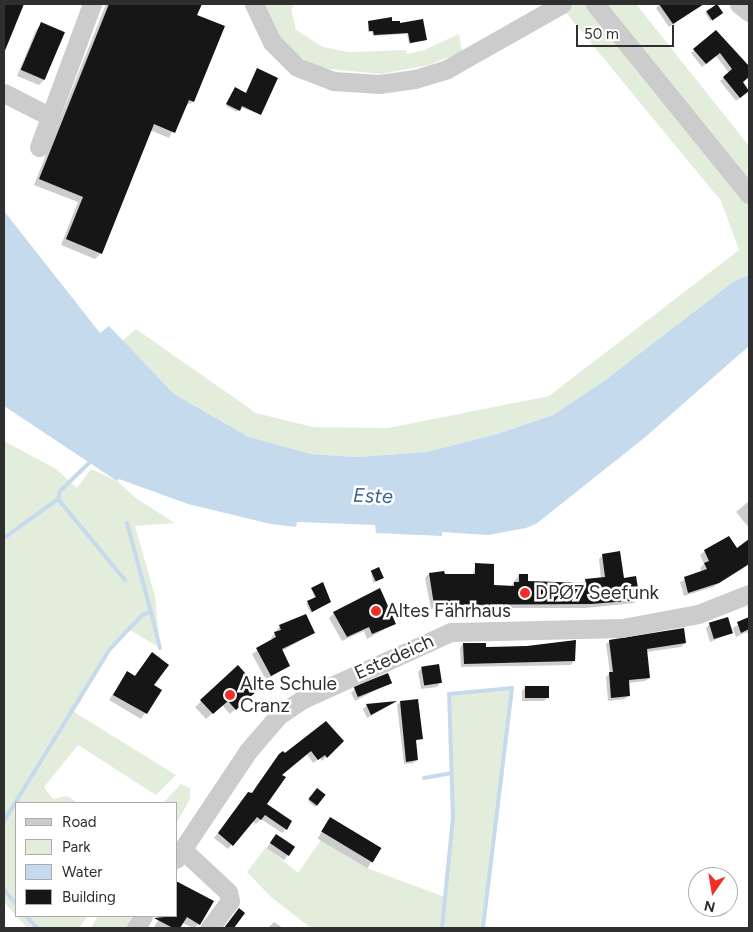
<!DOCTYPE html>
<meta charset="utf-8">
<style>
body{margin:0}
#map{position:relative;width:753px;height:932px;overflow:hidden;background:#fff;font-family:Figtree,sans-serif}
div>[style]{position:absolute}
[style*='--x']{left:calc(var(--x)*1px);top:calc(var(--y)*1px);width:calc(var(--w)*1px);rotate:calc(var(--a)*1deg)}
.green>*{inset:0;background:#e3eddb}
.water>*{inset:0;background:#c6daee}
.shadow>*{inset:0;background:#0003;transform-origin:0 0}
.stream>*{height:4px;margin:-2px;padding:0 2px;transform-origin:2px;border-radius:2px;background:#c6daee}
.building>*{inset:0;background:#161616;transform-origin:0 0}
.minor>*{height:19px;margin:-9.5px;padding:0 9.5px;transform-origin:9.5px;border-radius:9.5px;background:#ccc}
.dots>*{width:14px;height:14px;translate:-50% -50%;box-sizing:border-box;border:2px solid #fff;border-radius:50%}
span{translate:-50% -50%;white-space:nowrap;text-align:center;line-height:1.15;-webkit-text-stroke:5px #fff;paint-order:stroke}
.poi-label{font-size:19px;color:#2f2f2f}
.left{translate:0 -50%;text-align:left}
.street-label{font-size:19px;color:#2f2f2f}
.water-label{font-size:20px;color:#376696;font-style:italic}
.frame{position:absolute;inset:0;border:5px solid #2f2f2f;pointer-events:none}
.legend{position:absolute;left:15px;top:802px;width:162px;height:115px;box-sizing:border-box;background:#fff;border:1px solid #acacac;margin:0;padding:6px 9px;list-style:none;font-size:15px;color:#2f2f2f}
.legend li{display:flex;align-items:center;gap:10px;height:25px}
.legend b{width:25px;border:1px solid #acacac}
.north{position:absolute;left:688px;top:867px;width:50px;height:50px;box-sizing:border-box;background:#fff;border:1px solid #acacac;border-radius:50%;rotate:193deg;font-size:14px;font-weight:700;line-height:20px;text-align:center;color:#2f2f2f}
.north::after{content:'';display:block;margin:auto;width:18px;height:22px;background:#f03027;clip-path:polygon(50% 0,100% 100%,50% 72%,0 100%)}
.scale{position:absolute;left:576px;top:25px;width:98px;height:22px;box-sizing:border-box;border:2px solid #2f2f2f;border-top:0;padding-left:6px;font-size:15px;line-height:18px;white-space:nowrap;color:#2f2f2f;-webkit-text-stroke:4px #fff;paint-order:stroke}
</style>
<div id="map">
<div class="green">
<i style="clip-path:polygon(260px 4px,295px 4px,291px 9px,296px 30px,323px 47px,348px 52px,406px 50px,407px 54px,422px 51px,459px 34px,462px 52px,429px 65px,381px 74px,319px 68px,300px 57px,271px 29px)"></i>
<i style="clip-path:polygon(575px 4px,636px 4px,749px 146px,749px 275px,734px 281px,604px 381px,553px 415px,497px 434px,426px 452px,357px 457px,311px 454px,249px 437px,174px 394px,122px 341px,136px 329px,256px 413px,313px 427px,388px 428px,549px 396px,739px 250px,721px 201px,563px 9px)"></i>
<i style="clip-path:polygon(4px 441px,56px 469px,77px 488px,91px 469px,117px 481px,137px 499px,175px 523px,135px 526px,155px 596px,160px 648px,130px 630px,113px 646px,74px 712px,176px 775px,156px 795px,78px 745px,44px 787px,53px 799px,67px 796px,78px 803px,16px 803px,16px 916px,88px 916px,79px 928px,27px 928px,4px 902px)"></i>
<i style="clip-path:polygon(512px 688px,483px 928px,311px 928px,271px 897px,247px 872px,266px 847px,298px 873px,321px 840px,364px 867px,445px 897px,453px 818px,449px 694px)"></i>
<i style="clip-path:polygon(181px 784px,190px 788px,190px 799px,176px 824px,176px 803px,163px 803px)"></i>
<i style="clip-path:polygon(98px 916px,131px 916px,128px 928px,91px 928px)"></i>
</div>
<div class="water">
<i style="clip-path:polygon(4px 211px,100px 333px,109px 326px,174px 394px,249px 437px,311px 454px,357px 457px,426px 452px,497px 434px,553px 415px,604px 381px,734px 281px,749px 275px,749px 346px,643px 439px,536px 524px,526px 528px,488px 535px,442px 532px,442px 536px,376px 533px,375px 525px,297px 522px,296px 527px,271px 524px,188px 504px,119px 479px,117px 481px,4px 406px)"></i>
</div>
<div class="shadow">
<i style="clip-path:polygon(4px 4px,22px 4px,4px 51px)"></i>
<i style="clip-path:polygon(106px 4px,200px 4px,196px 16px,193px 102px,185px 106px,169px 138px,150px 130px,101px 253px,95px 259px,61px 245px,78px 202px,34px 185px)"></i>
<i style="clip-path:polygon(660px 4px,696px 4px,698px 7px,669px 27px,656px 8px)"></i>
<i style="clip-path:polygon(717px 5px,720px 14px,710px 21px,705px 13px)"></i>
<i style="clip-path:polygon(391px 18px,391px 22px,425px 40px,409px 44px,407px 34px,373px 36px,372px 32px,368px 32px,369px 22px)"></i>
<i style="clip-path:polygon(42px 24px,45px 79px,39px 85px,17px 76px,36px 30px)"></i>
<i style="clip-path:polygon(716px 31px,749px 68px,749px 76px,741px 82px,745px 94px,736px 101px,720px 81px,729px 73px,716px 56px,702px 67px,691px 53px)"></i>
<i style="clip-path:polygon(256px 71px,260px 114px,240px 107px,237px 112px,226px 106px,234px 90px,245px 94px)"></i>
<i style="clip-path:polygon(749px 501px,749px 528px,736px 512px)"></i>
<i style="clip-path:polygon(749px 541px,749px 563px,744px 568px,713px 587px,684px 596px,680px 582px,702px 572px,700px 568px,704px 564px,700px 555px,705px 551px,737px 549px)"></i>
<i style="clip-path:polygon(603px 555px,638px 599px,634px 603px,586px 608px,452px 608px,452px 605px,431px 609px,425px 578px,429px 574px,443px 572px,444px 576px,472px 576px,476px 564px,492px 586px,510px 587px,519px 575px,527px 583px,582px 585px,586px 580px,601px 579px,599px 559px)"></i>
<i style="clip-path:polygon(371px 571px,382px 578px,373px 583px)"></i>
<i style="clip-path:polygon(312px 589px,328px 603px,311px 613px,306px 604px,315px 599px)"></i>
<i style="clip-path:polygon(334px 613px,394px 624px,367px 639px,364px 631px,342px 641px,329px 618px)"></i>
<i style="clip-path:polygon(749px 618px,749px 637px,747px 632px,736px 637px,733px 628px)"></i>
<i style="clip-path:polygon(710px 624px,731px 633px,710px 642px,706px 628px)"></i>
<i style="clip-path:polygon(280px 626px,314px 633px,282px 651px,289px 665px,266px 680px,252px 654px,272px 641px,271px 638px)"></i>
<i style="clip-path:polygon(610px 641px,685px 643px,681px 647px,646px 652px,649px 678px,645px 681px,628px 683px,629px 695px,625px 699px,608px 701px,606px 677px,610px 673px,606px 644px)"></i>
<i style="clip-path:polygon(463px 644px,485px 648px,574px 661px,571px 665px,461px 667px,460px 648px)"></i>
<i style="clip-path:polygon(152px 654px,153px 686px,160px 690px,141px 719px,109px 700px,123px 678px,127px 673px,134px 677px)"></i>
<i style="clip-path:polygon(238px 667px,252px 694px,230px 714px,222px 705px,206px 719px,195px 707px)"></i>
<i style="clip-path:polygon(422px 668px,440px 683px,437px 687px,421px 689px,418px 672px)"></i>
<i style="clip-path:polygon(391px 682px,355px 701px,351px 693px,355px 689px)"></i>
<i style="clip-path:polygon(525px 687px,548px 697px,544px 701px,522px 701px,522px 691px)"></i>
<i style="clip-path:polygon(400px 702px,421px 738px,414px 742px,417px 760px,413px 763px,404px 764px,397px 705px)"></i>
<i style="clip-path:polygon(394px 703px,367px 718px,363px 709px,366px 706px)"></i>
<i style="clip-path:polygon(326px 722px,342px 741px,322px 761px,320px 758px,313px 763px,307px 754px,281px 775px,266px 804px,286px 829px,282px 833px,261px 819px,256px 824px,252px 821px,228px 849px,214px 838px,244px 798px,251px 794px,275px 760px)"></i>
<i style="clip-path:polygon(318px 790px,324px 795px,315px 807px,308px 801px)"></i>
<i style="left:330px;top:818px;width:58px;height:24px;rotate:31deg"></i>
<i style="left:276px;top:835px;width:21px;height:16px;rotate:35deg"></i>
<i style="clip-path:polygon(176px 887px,199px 924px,194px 928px,182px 923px,179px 928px,154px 928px,160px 916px,176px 916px)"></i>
<i style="clip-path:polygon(274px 922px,283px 928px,268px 928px)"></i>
</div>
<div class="stream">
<i style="--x:58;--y:499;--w:105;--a:50.4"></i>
<i style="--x:4;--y:538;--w:67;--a:-35.8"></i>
<i style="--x:58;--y:499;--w:8;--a:-76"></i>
<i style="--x:60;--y:491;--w:40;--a:-44"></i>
<i style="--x:151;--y:612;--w:37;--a:76"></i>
<i style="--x:424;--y:778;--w:27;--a:-10"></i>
<i style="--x:4;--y:821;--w:202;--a:-58.4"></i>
<i style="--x:110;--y:649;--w:47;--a:-46.7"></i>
<i style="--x:142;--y:615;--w:9;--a:-18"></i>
<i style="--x:151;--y:612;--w:92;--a:-105.1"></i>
<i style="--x:4;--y:890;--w:18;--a:49"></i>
<i style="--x:26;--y:916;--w:16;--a:47"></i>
<i style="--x:442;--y:928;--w:111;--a:-84.3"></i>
<i style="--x:453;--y:818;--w:124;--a:-91.8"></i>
<i style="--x:449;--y:694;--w:63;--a:-5.4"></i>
<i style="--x:512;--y:688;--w:242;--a:96.9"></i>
</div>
<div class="building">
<i style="clip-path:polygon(4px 4px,24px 4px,4px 53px)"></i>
<i style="clip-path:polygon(109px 4px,202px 4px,197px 15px,225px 26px,194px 102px,189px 100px,175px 133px,154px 124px,102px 254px,66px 239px,83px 197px,39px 179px)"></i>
<i style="clip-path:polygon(659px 4px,704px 4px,673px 24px)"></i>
<i style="left:717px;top:4px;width:11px;height:13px;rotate:56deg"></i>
<i style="clip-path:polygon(392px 17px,392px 21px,400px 21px,400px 23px,423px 19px,427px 40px,410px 43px,408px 33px,374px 35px,373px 31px,369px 31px,368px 21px)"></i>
<i style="left:41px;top:22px;width:26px;height:52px;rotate:23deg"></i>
<i style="clip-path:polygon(716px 30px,749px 66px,749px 77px,743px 82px,749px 91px,740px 98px,723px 77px,732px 69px,720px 53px,706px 64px,693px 49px)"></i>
<i style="clip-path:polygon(257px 68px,278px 78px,261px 115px,242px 106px,240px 111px,226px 104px,235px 87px,246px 93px)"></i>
<i style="clip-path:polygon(729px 536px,737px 548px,749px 539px,749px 564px,719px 583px,688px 593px,684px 577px,707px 569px,704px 563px,709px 561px,704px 550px)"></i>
<i style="clip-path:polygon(620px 551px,624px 578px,636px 576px,640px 600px,591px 604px,455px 605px,455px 602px,434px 605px,429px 573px,444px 571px,445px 574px,475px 574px,475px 563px,494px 564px,494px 585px,514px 586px,514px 582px,519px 582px,519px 574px,528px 574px,528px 581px,586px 583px,585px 579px,605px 577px,602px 554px)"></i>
<i style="left:379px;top:567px;width:12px;height:9px;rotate:66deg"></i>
<i style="clip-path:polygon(323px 582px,331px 602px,312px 612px,307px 601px,316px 597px,311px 588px)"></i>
<i style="clip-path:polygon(380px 588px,396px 624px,372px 634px,369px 627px,347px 637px,333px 612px)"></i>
<i style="clip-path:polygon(306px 614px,315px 633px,282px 649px,290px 666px,271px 676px,256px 648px,276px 637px,274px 632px,281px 630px,279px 625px)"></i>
<i style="left:728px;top:617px;width:17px;height:20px;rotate:73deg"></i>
<i style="clip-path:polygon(749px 617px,749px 629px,741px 633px,737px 622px)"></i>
<i style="clip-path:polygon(684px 628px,686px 643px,647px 649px,650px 678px,629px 680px,630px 696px,611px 698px,609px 672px,613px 672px,609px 640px)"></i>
<i style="clip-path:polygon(576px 640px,575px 661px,464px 664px,463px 643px,486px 643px,486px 647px,527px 646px)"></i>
<i style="clip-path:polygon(152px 652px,169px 665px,154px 685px,162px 690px,147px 714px,113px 695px,127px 671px,135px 676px)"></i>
<i style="left:439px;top:664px;width:19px;height:18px;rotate:81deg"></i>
<i style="clip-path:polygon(238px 665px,259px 689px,236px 710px,228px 701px,213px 714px,200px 700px)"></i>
<i style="left:388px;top:673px;width:11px;height:37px;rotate:68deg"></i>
<i style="left:525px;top:686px;width:24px;height:12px"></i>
<i style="clip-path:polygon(418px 699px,423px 739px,416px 740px,418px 760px,406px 762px,400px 701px)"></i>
<i style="clip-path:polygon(397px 701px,371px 715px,366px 704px)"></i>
<i style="clip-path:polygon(326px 721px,344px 741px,327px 758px,325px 755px,318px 760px,311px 751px,282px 775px,286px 777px,267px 804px,292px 821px,287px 830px,265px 815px,261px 820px,257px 817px,233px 846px,218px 833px,248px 792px,252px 793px,279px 754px,283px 751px,285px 753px)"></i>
<i style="left:317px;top:788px;width:11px;height:14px;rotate:38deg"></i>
<i style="left:330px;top:817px;width:60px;height:17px;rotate:31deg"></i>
<i style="left:276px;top:834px;width:23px;height:11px;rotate:34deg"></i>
<i style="clip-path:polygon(176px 881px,214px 901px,200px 925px,187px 917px,180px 928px,173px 928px,154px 918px,176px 916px)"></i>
<i style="clip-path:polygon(239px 908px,245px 913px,234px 928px,224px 928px)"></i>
</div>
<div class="minor">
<i style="--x:254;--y:4;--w:42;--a:64.7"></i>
<i style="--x:272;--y:42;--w:35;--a:45"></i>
<i style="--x:297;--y:67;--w:40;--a:21"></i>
<i style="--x:334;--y:81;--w:45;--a:3.8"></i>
<i style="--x:379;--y:84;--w:36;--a:-8"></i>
<i style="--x:415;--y:79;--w:34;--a:-17"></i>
<i style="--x:447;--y:69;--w:132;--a:-29.5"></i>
<i style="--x:595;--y:4;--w:245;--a:51"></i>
<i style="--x:739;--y:4;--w:13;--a:39"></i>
<i style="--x:4;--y:93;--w:53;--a:27.1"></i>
<i style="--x:39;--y:147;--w:153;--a:-69.7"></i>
<i style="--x:182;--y:849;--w:63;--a:43.1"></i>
<i style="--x:228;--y:892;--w:9;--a:77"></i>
<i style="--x:230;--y:901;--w:34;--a:127"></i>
<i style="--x:176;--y:859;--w:130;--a:-56.3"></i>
<i style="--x:248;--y:751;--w:48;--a:-49.3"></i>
<i style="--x:279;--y:715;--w:29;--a:-34"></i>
<i style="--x:303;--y:699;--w:162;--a:-24.4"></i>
<i style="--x:451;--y:632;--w:171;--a:-1.3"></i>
<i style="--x:622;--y:628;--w:77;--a:-10.4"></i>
<i style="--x:698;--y:614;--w:55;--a:-21.4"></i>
<i style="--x:136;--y:928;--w:14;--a:-60"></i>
</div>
<div class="dots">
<i style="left:525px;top:593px;background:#f03027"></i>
<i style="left:376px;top:611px;background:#f03027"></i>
<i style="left:230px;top:695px;background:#f03027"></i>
</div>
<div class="poi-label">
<span class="left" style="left:535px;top:593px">DPØ7 Seefunk</span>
<span class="left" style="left:386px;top:611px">Altes Fährhaus</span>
<span class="left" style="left:240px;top:695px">Alte Schule<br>Cranz</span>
</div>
<div class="street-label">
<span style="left:394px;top:657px;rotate:-24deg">Estedeich</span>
</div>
<div class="water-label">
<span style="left:373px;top:496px;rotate:2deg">Este</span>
</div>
<div class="frame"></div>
<ul class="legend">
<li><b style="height:6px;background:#ccc"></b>Road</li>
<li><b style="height:14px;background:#e3eddb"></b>Park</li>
<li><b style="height:14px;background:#c6daee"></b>Water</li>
<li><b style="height:14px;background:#161616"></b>Building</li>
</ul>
<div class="north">N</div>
<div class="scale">50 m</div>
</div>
